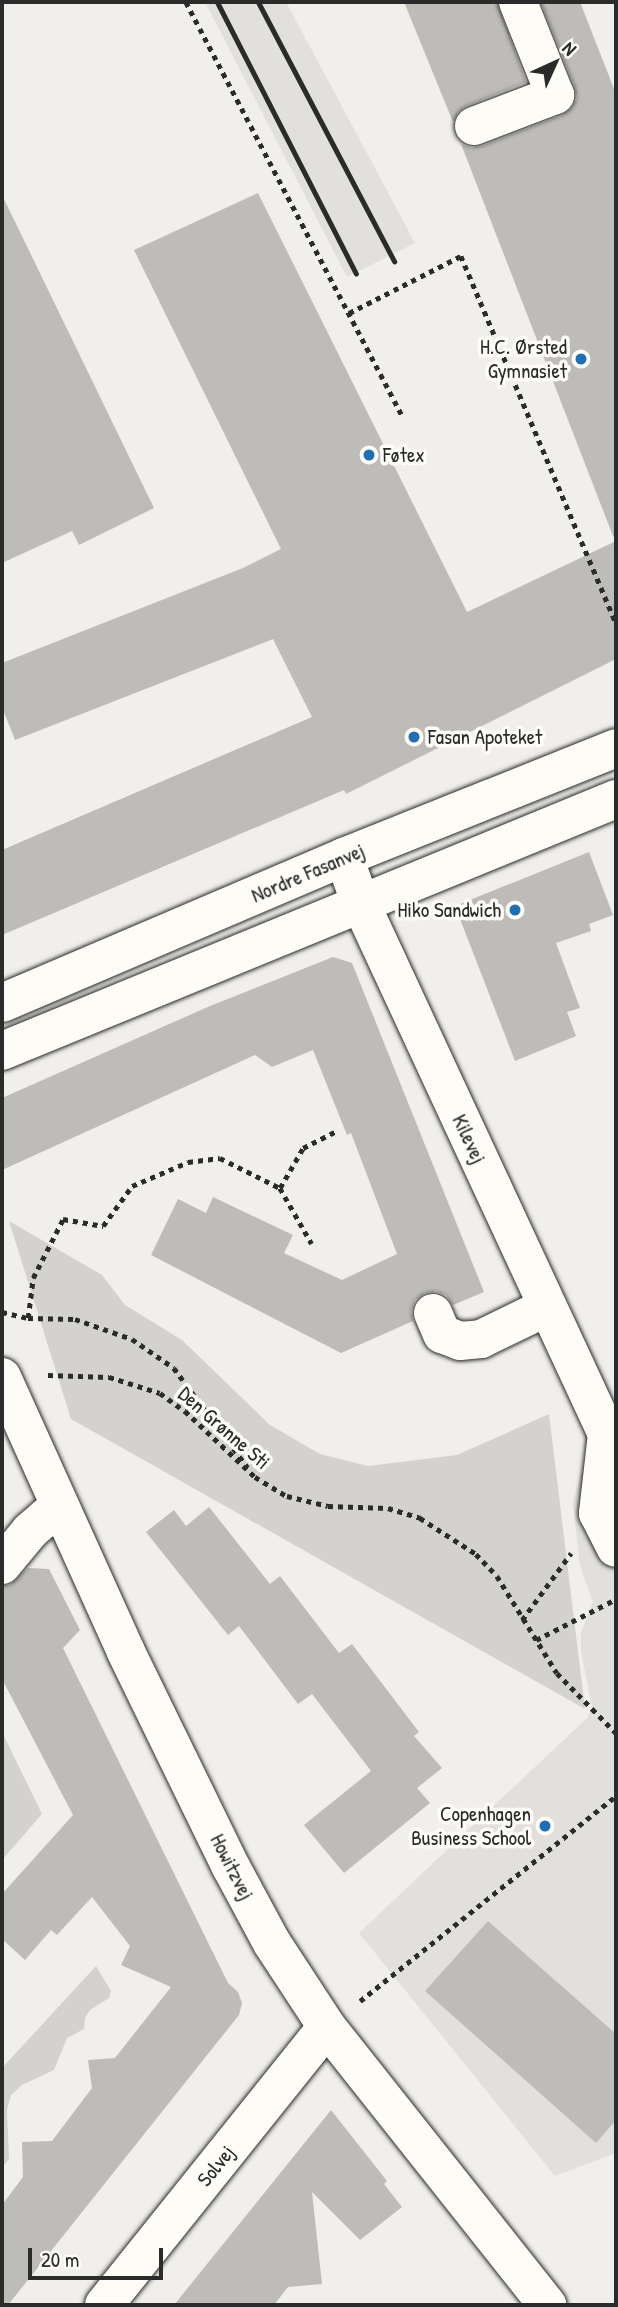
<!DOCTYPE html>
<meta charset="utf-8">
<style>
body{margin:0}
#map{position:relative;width:618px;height:2307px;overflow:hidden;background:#f0efeb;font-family:"Patrick Hand",sans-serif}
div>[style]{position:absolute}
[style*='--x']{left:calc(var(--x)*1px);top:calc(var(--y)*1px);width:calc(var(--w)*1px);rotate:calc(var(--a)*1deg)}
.built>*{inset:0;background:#e1e0dc}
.green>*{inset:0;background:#d3d2cf}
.building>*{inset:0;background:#bdbcb8}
.path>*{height:4.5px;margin-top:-2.25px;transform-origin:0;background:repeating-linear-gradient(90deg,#2b2b2b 0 5px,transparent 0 10px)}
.roads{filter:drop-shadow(0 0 2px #2b2b2b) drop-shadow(0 0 2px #2b2b2b)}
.minor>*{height:38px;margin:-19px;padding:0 19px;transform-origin:19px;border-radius:19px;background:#fdfcf7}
.rail>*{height:5px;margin:-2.5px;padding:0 2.5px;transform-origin:2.5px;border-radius:2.5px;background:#2b2b2b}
.dots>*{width:19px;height:19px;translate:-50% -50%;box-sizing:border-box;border:4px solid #fdfcf7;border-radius:50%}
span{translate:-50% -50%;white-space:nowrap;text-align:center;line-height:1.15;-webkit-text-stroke:7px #fdfcf7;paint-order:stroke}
.poi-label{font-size:21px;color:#2b2b2b}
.right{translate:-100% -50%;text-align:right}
.left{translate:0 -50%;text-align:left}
.street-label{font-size:21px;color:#2b2b2b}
.frame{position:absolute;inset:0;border:4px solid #2b2b2b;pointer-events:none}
.north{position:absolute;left:520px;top:28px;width:70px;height:70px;-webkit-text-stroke:5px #fdfcf7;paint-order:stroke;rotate:45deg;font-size:19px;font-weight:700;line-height:28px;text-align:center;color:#2b2b2b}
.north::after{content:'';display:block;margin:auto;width:24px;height:32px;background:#2b2b2b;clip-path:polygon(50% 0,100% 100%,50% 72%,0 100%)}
.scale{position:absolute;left:28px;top:2248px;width:135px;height:32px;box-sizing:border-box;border:4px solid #2b2b2b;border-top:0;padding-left:9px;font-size:21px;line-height:24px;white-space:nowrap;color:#2b2b2b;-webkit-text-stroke:5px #fdfcf7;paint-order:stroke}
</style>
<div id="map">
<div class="built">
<i style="clip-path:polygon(205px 2px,286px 2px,415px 243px,347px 277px)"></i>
<i style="clip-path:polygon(616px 1409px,616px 2153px,555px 2176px,359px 1933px,587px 1718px,592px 1708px,581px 1651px,581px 1632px,593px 1602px,580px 1566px,573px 1504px,586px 1451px,583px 1425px)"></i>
</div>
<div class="green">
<i style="clip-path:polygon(9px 1221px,102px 1275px,125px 1305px,182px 1340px,270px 1425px,320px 1454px,368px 1466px,457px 1455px,549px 1414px,585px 1709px,71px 1419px)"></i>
<i style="clip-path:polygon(2px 1732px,42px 1814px,2px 1860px)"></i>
<i style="clip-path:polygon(96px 1966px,111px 1991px,109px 1998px,90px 2010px,85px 2018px,84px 2029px,67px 2038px,54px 2070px,22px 2085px,11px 2095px,7px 2110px,9px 2159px,2px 2168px,2px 2068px)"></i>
</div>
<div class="building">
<i style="clip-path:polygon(404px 2px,497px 2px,526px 82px,466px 106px,458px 112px,453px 122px)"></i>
<i style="clip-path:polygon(541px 2px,580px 2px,616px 94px,616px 536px,613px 536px,461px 144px,471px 148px,482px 146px,563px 115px,572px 108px,577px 98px,575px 87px)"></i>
<i style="clip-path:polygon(258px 193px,467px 612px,616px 541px,616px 659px,346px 794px,344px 790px,2px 935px,2px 850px,312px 717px,273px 639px,15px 740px,2px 707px,2px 663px,243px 568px,281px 549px,134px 250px)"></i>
<i style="clip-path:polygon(2px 195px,154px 508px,79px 545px,72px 531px,2px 563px)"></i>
<i style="clip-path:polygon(589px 852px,613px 915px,589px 924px,591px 931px,556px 943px,580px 1008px,567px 1012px,576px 1036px,515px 1061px,455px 906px)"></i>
<i style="clip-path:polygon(333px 957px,352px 963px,484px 1292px,453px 1305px,446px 1295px,436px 1291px,425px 1293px,415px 1300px,411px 1311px,413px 1321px,341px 1353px,151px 1255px,178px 1199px,206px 1213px,213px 1197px,293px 1235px,284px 1253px,342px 1280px,397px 1254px,351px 1133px,347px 1135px,313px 1050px,272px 1067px,255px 1055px,2px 1170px,2px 1098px,210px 1006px)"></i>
<i style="clip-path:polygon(209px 1507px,270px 1584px,280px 1576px,339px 1653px,352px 1644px,419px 1732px,414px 1736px,442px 1768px,417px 1788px,430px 1803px,344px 1873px,304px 1825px,371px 1771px,312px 1694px,298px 1704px,239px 1626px,228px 1635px,146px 1532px,174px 1510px,186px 1526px)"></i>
<i style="clip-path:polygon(28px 1568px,49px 1569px,80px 1630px,63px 1648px,228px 1983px,238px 1992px,242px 2003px,239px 2015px,8px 2305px,2px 2305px,2px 2205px,23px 2177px,22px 2142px,52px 2141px,92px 2088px,88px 2060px,115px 2058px,171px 1987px,121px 1965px,130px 1946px,92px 1897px,57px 1935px,51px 1930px,25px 1960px,2px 1939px,2px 1894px,73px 1815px,2px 1679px,2px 1586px,10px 1585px)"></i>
<i style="clip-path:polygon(488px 1921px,616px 2034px,616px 2120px,596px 2143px,425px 1991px)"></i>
<i style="clip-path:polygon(331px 2110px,387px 2181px,384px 2184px,402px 2207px,360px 2240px,312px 2192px,322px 2284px,288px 2287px,274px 2305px,174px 2305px)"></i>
</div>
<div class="path">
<i style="--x:186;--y:2;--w:466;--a:62.4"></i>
<i style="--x:349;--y:313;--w:126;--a:-27"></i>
<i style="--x:461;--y:256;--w:398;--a:67.1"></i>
<i style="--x:280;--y:1188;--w:46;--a:-60.1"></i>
<i style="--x:303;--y:1148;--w:37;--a:-27"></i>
<i style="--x:2;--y:1312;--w:27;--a:13"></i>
<i style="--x:28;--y:1318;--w:47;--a:1.2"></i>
<i style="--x:75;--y:1319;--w:60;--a:19.3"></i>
<i style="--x:132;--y:1339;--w:51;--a:34.6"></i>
<i style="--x:174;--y:1368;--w:124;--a:53.5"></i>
<i style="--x:28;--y:1318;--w:40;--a:-82.9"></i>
<i style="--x:33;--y:1278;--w:66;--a:-63"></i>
<i style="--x:63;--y:1219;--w:41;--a:9.9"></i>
<i style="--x:103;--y:1226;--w:49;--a:-54.1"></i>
<i style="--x:132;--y:1186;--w:61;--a:-23.2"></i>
<i style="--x:188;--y:1162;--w:32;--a:-7"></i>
<i style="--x:220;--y:1158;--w:67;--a:26.6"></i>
<i style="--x:280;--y:1188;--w:64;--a:60.3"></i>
<i style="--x:48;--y:1375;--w:61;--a:1.9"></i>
<i style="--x:109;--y:1377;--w:53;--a:17.4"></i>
<i style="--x:160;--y:1393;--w:31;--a:36"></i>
<i style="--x:185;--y:1411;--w:96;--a:43.3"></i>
<i style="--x:255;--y:1477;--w:37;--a:31"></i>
<i style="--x:287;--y:1496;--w:42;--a:13.7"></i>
<i style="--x:328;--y:1506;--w:60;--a:1.9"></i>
<i style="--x:388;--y:1508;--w:34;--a:17"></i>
<i style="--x:420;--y:1518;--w:67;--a:32.7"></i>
<i style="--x:476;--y:1554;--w:30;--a:46"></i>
<i style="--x:497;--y:1576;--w:114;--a:58.3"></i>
<i style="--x:557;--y:1673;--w:84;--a:45.5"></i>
<i style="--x:522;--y:1620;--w:83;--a:-53.8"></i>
<i style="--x:536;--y:1640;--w:90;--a:-27.1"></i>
<i style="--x:360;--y:2001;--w:328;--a:-38.7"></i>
</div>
<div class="roads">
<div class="minor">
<i style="--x:474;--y:126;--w:87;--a:-20.9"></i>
<i style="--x:555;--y:95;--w:100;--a:-111.7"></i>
<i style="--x:344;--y:857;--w:48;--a:70.4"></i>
<i style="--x:360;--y:902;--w:587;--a:65.1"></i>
<i style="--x:607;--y:1434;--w:80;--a:96.5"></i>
<i style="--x:598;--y:1513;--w:39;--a:63"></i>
<i style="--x:2;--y:1003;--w:372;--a:-23.1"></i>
<i style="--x:344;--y:857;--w:293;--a:-21.8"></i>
<i style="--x:2;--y:1051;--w:664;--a:-22.31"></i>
<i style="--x:433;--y:1313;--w:23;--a:67"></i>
<i style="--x:442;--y:1334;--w:19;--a:21"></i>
<i style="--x:460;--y:1341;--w:21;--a:-5"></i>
<i style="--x:481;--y:1339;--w:73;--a:-25.9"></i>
<i style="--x:2;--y:1377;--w:302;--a:65.7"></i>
<i style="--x:126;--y:1652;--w:239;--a:64"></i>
<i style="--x:231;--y:1867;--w:86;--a:61.7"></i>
<i style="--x:272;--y:1943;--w:100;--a:56.8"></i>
<i style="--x:327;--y:2027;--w:355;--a:51.6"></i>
<i style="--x:2;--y:1565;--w:44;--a:-50.5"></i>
<i style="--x:30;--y:1531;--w:38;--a:-41"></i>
<i style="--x:104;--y:2305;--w:356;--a:-51.3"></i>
</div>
</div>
<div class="rail">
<i style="--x:217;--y:2;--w:305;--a:62.9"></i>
<i style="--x:258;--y:2;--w:293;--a:62.3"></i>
</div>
<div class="dots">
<i style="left:581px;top:359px;background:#1f6fb2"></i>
<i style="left:369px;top:455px;background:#1f6fb2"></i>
<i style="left:414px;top:737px;background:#1f6fb2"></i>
<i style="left:515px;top:910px;background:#1f6fb2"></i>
<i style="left:545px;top:1826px;background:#1f6fb2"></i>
</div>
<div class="poi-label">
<span class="right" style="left:567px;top:359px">H.C. Ørsted<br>Gymnasiet</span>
<span class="left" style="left:383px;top:455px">Føtex</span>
<span class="left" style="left:428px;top:737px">Fasan Apoteket</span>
<span class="right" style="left:501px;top:910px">Hiko Sandwich</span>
<span class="right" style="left:531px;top:1826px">Copenhagen<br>Business School</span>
</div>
<div class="street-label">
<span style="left:308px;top:873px;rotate:-23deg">Nordre Fasanvej</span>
<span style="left:469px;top:1139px;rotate:65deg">Kilevej</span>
<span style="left:224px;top:1428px;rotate:41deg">Den Grønne Sti</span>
<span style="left:232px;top:1867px;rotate:63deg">Howitzvej</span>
<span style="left:216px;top:2166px;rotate:-51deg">Solvej</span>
</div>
<div class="frame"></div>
<div class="north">N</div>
<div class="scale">20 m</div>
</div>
